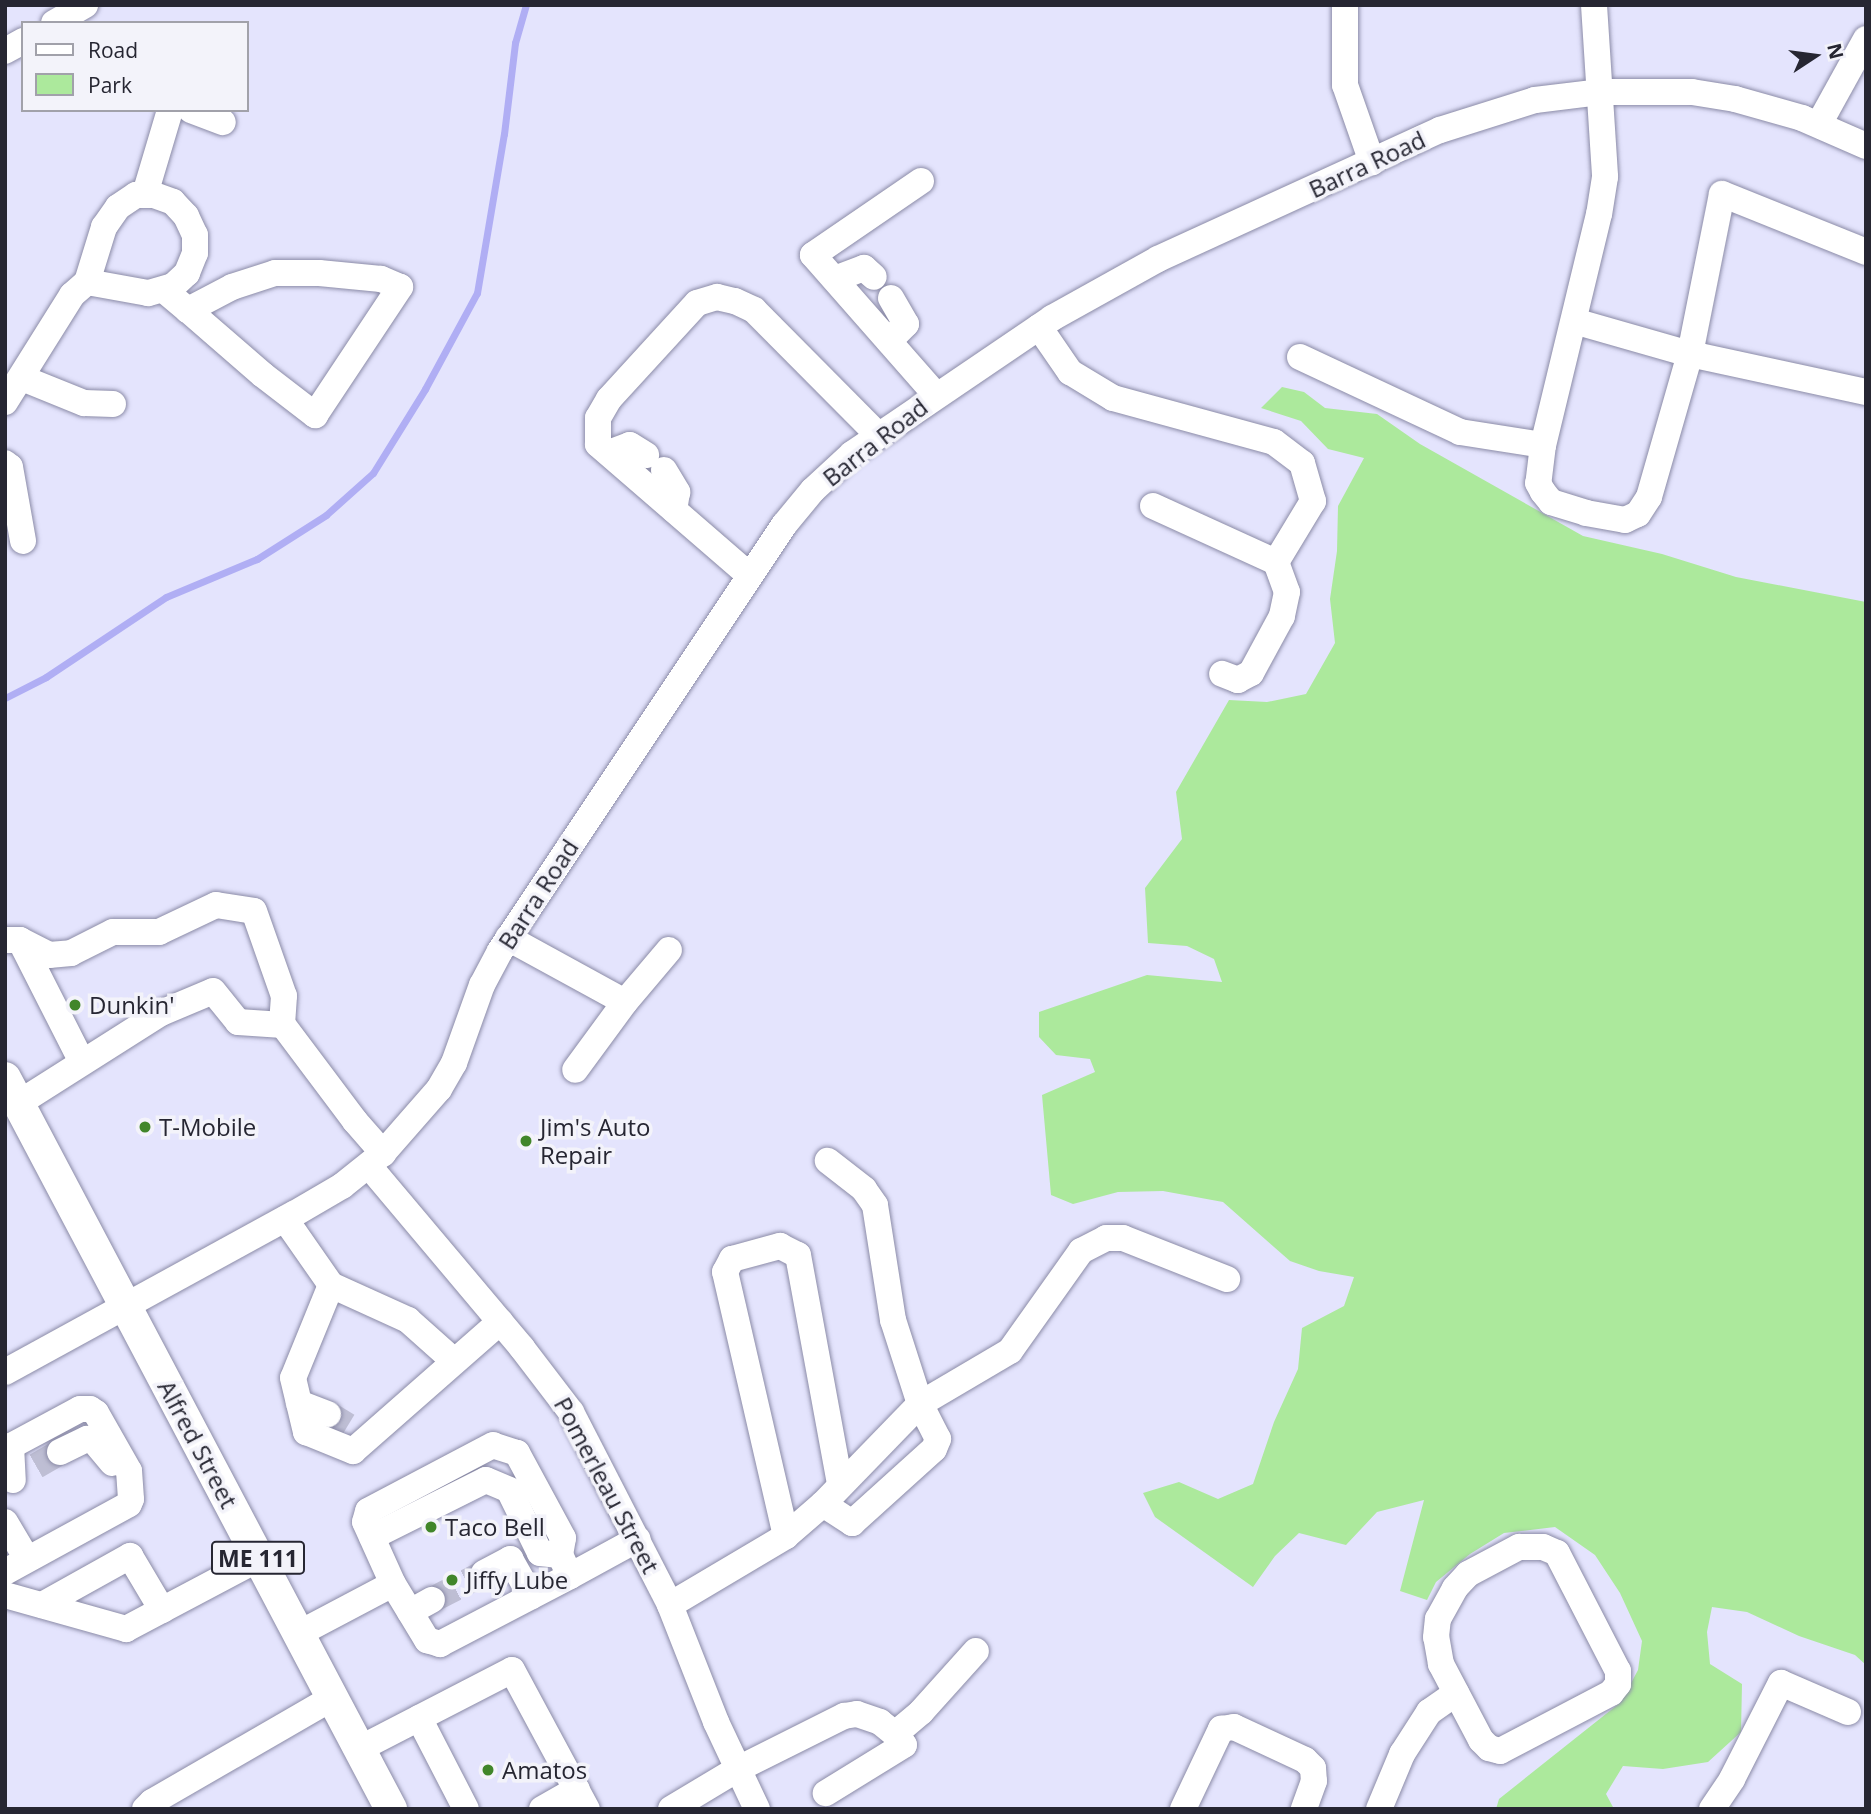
<!DOCTYPE html>
<style>
body{margin:0}
#map{position:relative;width:1871px;height:1814px;overflow:hidden;background:#e4e4fd;font-family:"Open Sans",sans-serif}
div>[style]{position:absolute}
[style*='--x']{left:calc(var(--x)*1px);top:calc(var(--y)*1px);width:calc(var(--w)*1px);rotate:calc(var(--a)*1deg)}
.green>*{inset:0;background:#ace99c}
.stream>*{height:7px;margin:-3.5px;padding:0 3.5px;transform-origin:3.5px;border-radius:3.5px;background:#b0aef4}
.minor-tunnel>*{height:26px;margin-top:-13px;transform-origin:0;background:repeating-linear-gradient(90deg,#bebed4 0 26px,transparent 0 39px)}
.roads{filter:drop-shadow(0 0 2px #8b8ba7) drop-shadow(0 0 2px #8b8ba7)}
.minor>*{height:26px;margin:-13px;padding:0 13px;transform-origin:13px;border-radius:13px;background:#fff}
.major>*{height:32px;margin:-16px;padding:0 16px;transform-origin:16px;border-radius:16px;background:#fff}
.dots>*{width:19px;height:19px;translate:-50% -50%;box-sizing:border-box;border:4px solid #f3f3fa;border-radius:50%}
span{translate:-50% -50%;white-space:nowrap;text-align:center;line-height:1.15;-webkit-text-stroke:7px #f3f3fa;paint-order:stroke}
.shield-label span{padding:2px 5px;background:#f3f3fa;border:2px solid;border-radius:5px;-webkit-text-stroke-width:0}
.shield-label{font-size:23px;color:#262632;font-weight:700}
.street-label{font-size:24px;color:#262632}
.poi-label{font-size:24px;color:#262632}
.left{translate:0 -50%;text-align:left}
.frame{position:absolute;inset:0;border:7px solid #262632;pointer-events:none}
.legend{position:absolute;left:21px;top:21px;width:228px;height:91px;box-sizing:border-box;background:#f3f3fa;border:2px solid #a1a1aa;margin:0;padding:9px 12px;list-style:none;font-size:21px;color:#262632}
.legend li{display:flex;align-items:center;gap:14px;height:35px}
.legend b{width:35px;border:2px solid #a1a1aa}
.north{position:absolute;left:1780px;top:21px;width:70px;height:70px;-webkit-text-stroke:5px #f3f3fa;paint-order:stroke;rotate:77deg;font-size:19px;font-weight:700;line-height:28px;text-align:center;color:#262632}
.north::after{content:'';display:block;margin:auto;width:24px;height:32px;background:#262632;clip-path:polygon(50% 0,100% 100%,50% 72%,0 100%)}
</style>
<div id="map">
<div class="green">
<i style="clip-path:polygon(1282px 387px,1304px 392px,1325px 408px,1377px 414px,1420px 444px,1583px 536px,1662px 554px,1736px 577px,1866px 602px,1866px 1665px,1855px 1655px,1799px 1636px,1747px 1612px,1712px 1607px,1707px 1632px,1710px 1664px,1742px 1684px,1741px 1732px,1708px 1762px,1663px 1769px,1623px 1766px,1606px 1794px,1614px 1809px,1496px 1809px,1499px 1799px,1621px 1702px,1638px 1670px,1642px 1641px,1620px 1593px,1595px 1555px,1555px 1527px,1504px 1533px,1470px 1554px,1436px 1582px,1427px 1600px,1400px 1591px,1424px 1500px,1377px 1512px,1346px 1545px,1299px 1533px,1275px 1556px,1253px 1587px,1155px 1517px,1143px 1493px,1179px 1482px,1218px 1499px,1253px 1484px,1274px 1422px,1298px 1369px,1302px 1328px,1344px 1306px,1354px 1277px,1319px 1271px,1290px 1261px,1223px 1202px,1163px 1191px,1118px 1192px,1073px 1204px,1051px 1195px,1042px 1095px,1095px 1072px,1090px 1059px,1056px 1055px,1039px 1037px,1039px 1012px,1147px 975px,1222px 982px,1214px 959px,1187px 946px,1148px 943px,1145px 888px,1182px 839px,1176px 792px,1229px 700px,1267px 702px,1306px 694px,1335px 643px,1330px 599px,1337px 551px,1338px 506px,1364px 458px,1328px 449px,1301px 421px,1261px 408px)"></i>
</div>
<div class="stream">
<i style="--x:5;--y:698;--w:46;--a:-27.1"></i>
<i style="--x:46;--y:677;--w:144;--a:-33.7"></i>
<i style="--x:166;--y:597;--w:99;--a:-22.7"></i>
<i style="--x:257;--y:559;--w:82;--a:-32.5"></i>
<i style="--x:326;--y:515;--w:63;--a:-41.8"></i>
<i style="--x:373;--y:473;--w:99;--a:-58.2"></i>
<i style="--x:425;--y:389;--w:109;--a:-61.6"></i>
<i style="--x:477;--y:293;--w:161;--a:-80.4"></i>
<i style="--x:504;--y:134;--w:92;--a:-83.1"></i>
<i style="--x:515;--y:43;--w:40;--a:-74"></i>
</div>
<div class="minor-tunnel">
<i style="--x:328;--y:1414;--w:23;--a:31"></i>
<i style="--x:36;--y:1466;--w:28;--a:-30"></i>
<i style="--x:432;--y:1600;--w:59;--a:-27.4"></i>
</div>
<div class="roads">
<div class="minor">
<i style="--x:1345;--y:5;--w:80;--a:90"></i>
<i style="--x:1345;--y:85;--w:82;--a:70.7"></i>
<i style="--x:1594;--y:5;--w:172;--a:86.3"></i>
<i style="--x:1605;--y:177;--w:37;--a:99"></i>
<i style="--x:1599;--y:214;--w:238;--a:103.6"></i>
<i style="--x:1543;--y:445;--w:38;--a:97"></i>
<i style="--x:1538;--y:483;--w:10;--a:61"></i>
<i style="--x:1543;--y:492;--w:13;--a:51"></i>
<i style="--x:1551;--y:502;--w:37;--a:17"></i>
<i style="--x:1586;--y:513;--w:40;--a:10"></i>
<i style="--x:1625;--y:520;--w:14;--a:-25"></i>
<i style="--x:1638;--y:514;--w:20;--a:-57"></i>
<i style="--x:1649;--y:497;--w:149;--a:-74"></i>
<i style="--x:1690;--y:354;--w:180;--a:12.2"></i>
<i style="--x:54;--y:23;--w:36;--a:-30"></i>
<i style="--x:5;--y:51;--w:21;--a:-29"></i>
<i style="--x:191;--y:110;--w:34;--a:21"></i>
<i style="--x:1819;--y:124;--w:97;--a:-61.1"></i>
<i style="--x:921;--y:181;--w:131;--a:145.6"></i>
<i style="--x:813;--y:255;--w:186;--a:48.7"></i>
<i style="--x:145;--y:194;--w:88;--a:-73.4"></i>
<i style="--x:835;--y:279;--w:31;--a:-21"></i>
<i style="--x:864;--y:268;--w:13;--a:42"></i>
<i style="--x:164;--y:290;--w:31;--a:40"></i>
<i style="--x:188;--y:310;--w:99;--a:40.9"></i>
<i style="--x:263;--y:375;--w:66;--a:37.6"></i>
<i style="--x:315;--y:415;--w:154;--a:-56.4"></i>
<i style="--x:400;--y:287;--w:21;--a:-157"></i>
<i style="--x:381;--y:279;--w:62;--a:-174.5"></i>
<i style="--x:319;--y:273;--w:44;--a:180"></i>
<i style="--x:275;--y:273;--w:45;--a:162"></i>
<i style="--x:232;--y:287;--w:50;--a:152.4"></i>
<i style="--x:1574;--y:321;--w:121;--a:15.9"></i>
<i style="--x:1690;--y:354;--w:163;--a:-78.7"></i>
<i style="--x:1722;--y:194;--w:155;--a:21.9"></i>
<i style="--x:1039;--y:327;--w:55;--a:55.4"></i>
<i style="--x:1070;--y:372;--w:50;--a:31.2"></i>
<i style="--x:1113;--y:398;--w:167;--a:15.3"></i>
<i style="--x:1274;--y:442;--w:35;--a:37"></i>
<i style="--x:1302;--y:463;--w:40;--a:74"></i>
<i style="--x:1313;--y:501;--w:71;--a:121.2"></i>
<i style="--x:1276;--y:562;--w:32;--a:70"></i>
<i style="--x:1287;--y:592;--w:25;--a:102"></i>
<i style="--x:1282;--y:616;--w:65;--a:118.5"></i>
<i style="--x:1251;--y:673;--w:15;--a:152"></i>
<i style="--x:1238;--y:680;--w:17;--a:-159"></i>
<i style="--x:889;--y:341;--w:24;--a:-45"></i>
<i style="--x:906;--y:324;--w:30;--a:-120"></i>
<i style="--x:1300;--y:357;--w:177;--a:25.1"></i>
<i style="--x:1460;--y:432;--w:84;--a:8.9"></i>
<i style="--x:22;--y:378;--w:67;--a:22"></i>
<i style="--x:84;--y:403;--w:29;--a:2"></i>
<i style="--x:5;--y:402;--w:126;--a:-57.9"></i>
<i style="--x:72;--y:295;--w:20;--a:-41"></i>
<i style="--x:87;--y:282;--w:58;--a:-72.8"></i>
<i style="--x:104;--y:227;--w:24;--a:-55"></i>
<i style="--x:118;--y:207;--w:22;--a:-34"></i>
<i style="--x:136;--y:195;--w:18;--a:0"></i>
<i style="--x:154;--y:195;--w:20;--a:20"></i>
<i style="--x:173;--y:202;--w:19;--a:47"></i>
<i style="--x:186;--y:216;--w:21;--a:65"></i>
<i style="--x:195;--y:235;--w:18;--a:90"></i>
<i style="--x:195;--y:253;--w:22;--a:112"></i>
<i style="--x:187;--y:273;--w:19;--a:137"></i>
<i style="--x:173;--y:286;--w:26;--a:164"></i>
<i style="--x:148;--y:293;--w:62;--a:-169.8"></i>
<i style="--x:609;--y:453;--w:22;--a:-21"></i>
<i style="--x:630;--y:445;--w:19;--a:32"></i>
<i style="--x:5;--y:463;--w:6;--a:39"></i>
<i style="--x:10;--y:467;--w:75;--a:80"></i>
<i style="--x:664;--y:470;--w:26;--a:59"></i>
<i style="--x:677;--y:492;--w:18;--a:99"></i>
<i style="--x:1153;--y:506;--w:135;--a:24.5"></i>
<i style="--x:749;--y:575;--w:200;--a:-139.1"></i>
<i style="--x:598;--y:444;--w:26;--a:-90"></i>
<i style="--x:598;--y:418;--w:22;--a:-60"></i>
<i style="--x:609;--y:399;--w:130;--a:-47.5"></i>
<i style="--x:697;--y:303;--w:21;--a:-17"></i>
<i style="--x:717;--y:297;--w:18;--a:13"></i>
<i style="--x:735;--y:301;--w:21;--a:25"></i>
<i style="--x:754;--y:310;--w:176;--a:45.2"></i>
<i style="--x:508;--y:938;--w:133;--a:28.7"></i>
<i style="--x:625;--y:1002;--w:84;--a:126.3"></i>
<i style="--x:5;--y:940;--w:15;--a:0"></i>
<i style="--x:20;--y:940;--w:33;--a:27"></i>
<i style="--x:49;--y:955;--w:22;--a:-5"></i>
<i style="--x:71;--y:953;--w:47;--a:-26.6"></i>
<i style="--x:113;--y:932;--w:46;--a:0"></i>
<i style="--x:159;--y:932;--w:63;--a:-25.3"></i>
<i style="--x:216;--y:905;--w:38;--a:9"></i>
<i style="--x:254;--y:911;--w:90;--a:70.6"></i>
<i style="--x:284;--y:996;--w:28;--a:94"></i>
<i style="--x:20;--y:940;--w:137;--a:63.1"></i>
<i style="--x:625;--y:1002;--w:68;--a:-49.8"></i>
<i style="--x:19;--y:1103;--w:168;--a:-32.4"></i>
<i style="--x:161;--y:1013;--w:56;--a:-22.9"></i>
<i style="--x:213;--y:991;--w:40;--a:51"></i>
<i style="--x:238;--y:1022;--w:45;--a:3.8"></i>
<i style="--x:283;--y:1025;--w:120;--a:53.1"></i>
<i style="--x:355;--y:1121;--w:43;--a:48.8"></i>
<i style="--x:369;--y:1166;--w:238;--a:49.9"></i>
<i style="--x:522;--y:1348;--w:81;--a:52.6"></i>
<i style="--x:571;--y:1412;--w:217;--a:62.8"></i>
<i style="--x:670;--y:1605;--w:126;--a:68.5"></i>
<i style="--x:716;--y:1722;--w:96;--a:64.8"></i>
<i style="--x:285;--y:1219;--w:80;--a:55.1"></i>
<i style="--x:331;--y:1285;--w:85;--a:24.4"></i>
<i style="--x:408;--y:1320;--w:62;--a:41.7"></i>
<i style="--x:331;--y:1285;--w:100;--a:112.2"></i>
<i style="--x:293;--y:1378;--w:56;--a:76.5"></i>
<i style="--x:306;--y:1432;--w:51;--a:22"></i>
<i style="--x:353;--y:1451;--w:196;--a:-41.3"></i>
<i style="--x:5;--y:1372;--w:329;--a:-28.7"></i>
<i style="--x:294;--y:1214;--w:56;--a:-30.3"></i>
<i style="--x:342;--y:1186;--w:53;--a:-38.8"></i>
<i style="--x:383;--y:1153;--w:85;--a:-48.8"></i>
<i style="--x:439;--y:1089;--w:30;--a:-60"></i>
<i style="--x:454;--y:1063;--w:83;--a:-70.3"></i>
<i style="--x:482;--y:985;--w:38;--a:-62"></i>
<i style="--x:500;--y:951;--w:512;--a:-56.31"></i>
<i style="--x:784;--y:525;--w:45;--a:-50.4"></i>
<i style="--x:813;--y:490;--w:53;--a:-42.7"></i>
<i style="--x:852;--y:454;--w:242;--a:-34.2"></i>
<i style="--x:1052;--y:318;--w:121;--a:-29.1"></i>
<i style="--x:1158;--y:259;--w:310;--a:-24.6"></i>
<i style="--x:1440;--y:130;--w:100;--a:-17.5"></i>
<i style="--x:1535;--y:100;--w:65;--a:-7"></i>
<i style="--x:1600;--y:92;--w:92;--a:0"></i>
<i style="--x:1692;--y:92;--w:44;--a:9.2"></i>
<i style="--x:1735;--y:99;--w:70;--a:15.8"></i>
<i style="--x:1802;--y:118;--w:70;--a:23.6"></i>
<i style="--x:299;--y:1403;--w:31;--a:21"></i>
<i style="--x:60;--y:1452;--w:30;--a:-26"></i>
<i style="--x:87;--y:1439;--w:6;--a:9"></i>
<i style="--x:93;--y:1440;--w:30;--a:50"></i>
<i style="--x:823;--y:1504;--w:35;--a:33"></i>
<i style="--x:852;--y:1523;--w:110;--a:-42.1"></i>
<i style="--x:934;--y:1449;--w:11;--a:-68"></i>
<i style="--x:938;--y:1439;--w:39;--a:-117"></i>
<i style="--x:920;--y:1404;--w:88;--a:-107.8"></i>
<i style="--x:893;--y:1320;--w:116;--a:-98.9"></i>
<i style="--x:875;--y:1205;--w:19;--a:-125"></i>
<i style="--x:864;--y:1189;--w:46;--a:-142.1"></i>
<i style="--x:5;--y:1522;--w:43;--a:59.3"></i>
<i style="--x:786;--y:1536;--w:271;--a:-103"></i>
<i style="--x:725;--y:1272;--w:15;--a:-62"></i>
<i style="--x:732;--y:1259;--w:50;--a:-15.2"></i>
<i style="--x:780;--y:1246;--w:20;--a:27"></i>
<i style="--x:798;--y:1255;--w:233;--a:79.6"></i>
<i style="--x:372;--y:1537;--w:127;--a:-26.6"></i>
<i style="--x:486;--y:1480;--w:25;--a:23"></i>
<i style="--x:509;--y:1490;--w:70;--a:63.8"></i>
<i style="--x:540;--y:1553;--w:20;--a:6"></i>
<i style="--x:1519;--y:1547;--w:24;--a:0"></i>
<i style="--x:1543;--y:1547;--w:15;--a:23"></i>
<i style="--x:1557;--y:1553;--w:133;--a:62.7"></i>
<i style="--x:1618;--y:1671;--w:13;--a:90"></i>
<i style="--x:1618;--y:1684;--w:11;--a:128"></i>
<i style="--x:1611;--y:1693;--w:125;--a:152.4"></i>
<i style="--x:1500;--y:1751;--w:11;--a:-165"></i>
<i style="--x:1489;--y:1748;--w:11;--a:-135"></i>
<i style="--x:1481;--y:1740;--w:86;--a:-117.8"></i>
<i style="--x:1441;--y:1664;--w:27;--a:-100"></i>
<i style="--x:1436;--y:1637;--w:18;--a:-84"></i>
<i style="--x:1438;--y:1619;--w:35;--a:-61"></i>
<i style="--x:1455;--y:1588;--w:19;--a:-47"></i>
<i style="--x:1468;--y:1574;--w:58;--a:-27.9"></i>
<i style="--x:5;--y:1572;--w:141;--a:-28.7"></i>
<i style="--x:129;--y:1504;--w:5;--a:-68"></i>
<i style="--x:131;--y:1499;--w:28;--a:-94"></i>
<i style="--x:129;--y:1471;--w:67;--a:-119.6"></i>
<i style="--x:96;--y:1413;--w:7;--a:-146"></i>
<i style="--x:90;--y:1409;--w:10;--a:180"></i>
<i style="--x:80;--y:1409;--w:78;--a:151.8"></i>
<i style="--x:11;--y:1446;--w:34;--a:87"></i>
<i style="--x:484;--y:1573;--w:30;--a:-28"></i>
<i style="--x:510;--y:1559;--w:43;--a:60.4"></i>
<i style="--x:570;--y:1576;--w:23;--a:-115"></i>
<i style="--x:560;--y:1555;--w:17;--a:-80"></i>
<i style="--x:563;--y:1538;--w:97;--a:-118.4"></i>
<i style="--x:517;--y:1453;--w:25;--a:-162"></i>
<i style="--x:493;--y:1445;--w:141;--a:152.2"></i>
<i style="--x:368;--y:1511;--w:11;--a:105"></i>
<i style="--x:365;--y:1522;--w:68;--a:65.7"></i>
<i style="--x:393;--y:1584;--w:66;--a:58.7"></i>
<i style="--x:427;--y:1640;--w:14;--a:17"></i>
<i style="--x:440;--y:1644;--w:147;--a:-27.6"></i>
<i style="--x:570;--y:1576;--w:77;--a:-28.6"></i>
<i style="--x:5;--y:1595;--w:126;--a:15.7"></i>
<i style="--x:126;--y:1629;--w:149;--a:-27.9"></i>
<i style="--x:42;--y:1605;--w:101;--a:-29.1"></i>
<i style="--x:130;--y:1556;--w:63;--a:59.3"></i>
<i style="--x:670;--y:1605;--w:135;--a:-30.7"></i>
<i style="--x:786;--y:1536;--w:49;--a:-40.9"></i>
<i style="--x:823;--y:1504;--w:139;--a:-45.9"></i>
<i style="--x:920;--y:1404;--w:104;--a:-30.5"></i>
<i style="--x:1010;--y:1351;--w:123;--a:-54.6"></i>
<i style="--x:1081;--y:1251;--w:28;--a:-27"></i>
<i style="--x:1106;--y:1238;--w:17;--a:0"></i>
<i style="--x:1123;--y:1238;--w:112;--a:21.5"></i>
<i style="--x:410;--y:1612;--w:25;--a:-29"></i>
<i style="--x:298;--y:1634;--w:107;--a:-27.8"></i>
<i style="--x:419;--y:1718;--w:102;--a:62.7"></i>
<i style="--x:895;--y:1734;--w:34;--a:-40"></i>
<i style="--x:921;--y:1712;--w:82;--a:-48"></i>
<i style="--x:359;--y:1749;--w:172;--a:-27.3"></i>
<i style="--x:512;--y:1670;--w:158;--a:61.7"></i>
<i style="--x:145;--y:1809;--w:10;--a:-45"></i>
<i style="--x:152;--y:1802;--w:208;--a:-30"></i>
<i style="--x:542;--y:1809;--w:40;--a:-29.7"></i>
<i style="--x:671;--y:1809;--w:76;--a:-31"></i>
<i style="--x:736;--y:1770;--w:121;--a:-26.6"></i>
<i style="--x:844;--y:1716;--w:13;--a:-9"></i>
<i style="--x:857;--y:1714;--w:24;--a:19"></i>
<i style="--x:880;--y:1722;--w:19;--a:39"></i>
<i style="--x:895;--y:1734;--w:14;--a:51"></i>
<i style="--x:904;--y:1745;--w:92;--a:148.4"></i>
<i style="--x:1183;--y:1809;--w:89;--a:-64.6"></i>
<i style="--x:1221;--y:1729;--w:13;--a:-9"></i>
<i style="--x:1234;--y:1727;--w:78;--a:24.9"></i>
<i style="--x:1305;--y:1760;--w:11;--a:45"></i>
<i style="--x:1313;--y:1768;--w:13;--a:86"></i>
<i style="--x:1314;--y:1781;--w:30;--a:110"></i>
<i style="--x:1379;--y:1809;--w:60;--a:-67.3"></i>
<i style="--x:1402;--y:1754;--w:50;--a:-57.3"></i>
<i style="--x:1429;--y:1712;--w:33;--a:-35"></i>
<i style="--x:1712;--y:1809;--w:36;--a:-56"></i>
<i style="--x:1732;--y:1779;--w:108;--a:-63"></i>
<i style="--x:1781;--y:1683;--w:73;--a:23.4"></i>
</div>
<div class="major">
<i style="--x:5;--y:1078;--w:827;--a:62.16"></i>
</div>
</div>
<div class="dots">
<i style="left:75px;top:1005px;background:#41862a"></i>
<i style="left:145px;top:1127px;background:#41862a"></i>
<i style="left:526px;top:1141px;background:#41862a"></i>
<i style="left:431px;top:1527px;background:#41862a"></i>
<i style="left:452px;top:1580px;background:#41862a"></i>
<i style="left:488px;top:1770px;background:#41862a"></i>
</div>
<div class="shield-label">
<span style="left:258px;top:1558px">ME 111</span>
</div>
<div class="street-label">
<span style="left:1367px;top:164px;rotate:-25deg">Barra Road</span>
<span style="left:875px;top:442px;rotate:-38deg">Barra Road</span>
<span style="left:538px;top:894px;rotate:-57deg">Barra Road</span>
<span style="left:198px;top:1444px;rotate:62deg">Alfred Street</span>
<span style="left:607px;top:1485px;rotate:62deg">Pomerleau Street</span>
</div>
<div class="poi-label">
<span class="left" style="left:89px;top:1005px">Dunkin'</span>
<span class="left" style="left:159px;top:1127px">T-Mobile</span>
<span class="left" style="left:540px;top:1141px">Jim's Auto<br>Repair</span>
<span class="left" style="left:445px;top:1527px">Taco Bell</span>
<span class="left" style="left:466px;top:1580px">Jiffy Lube</span>
<span class="left" style="left:502px;top:1770px">Amatos</span>
</div>
<div class="frame"></div>
<ul class="legend">
<li><b style="height:9px;background:#fff"></b>Road</li>
<li><b style="height:19px;background:#ace99c"></b>Park</li>
</ul>
<div class="north">N</div>
</div>
